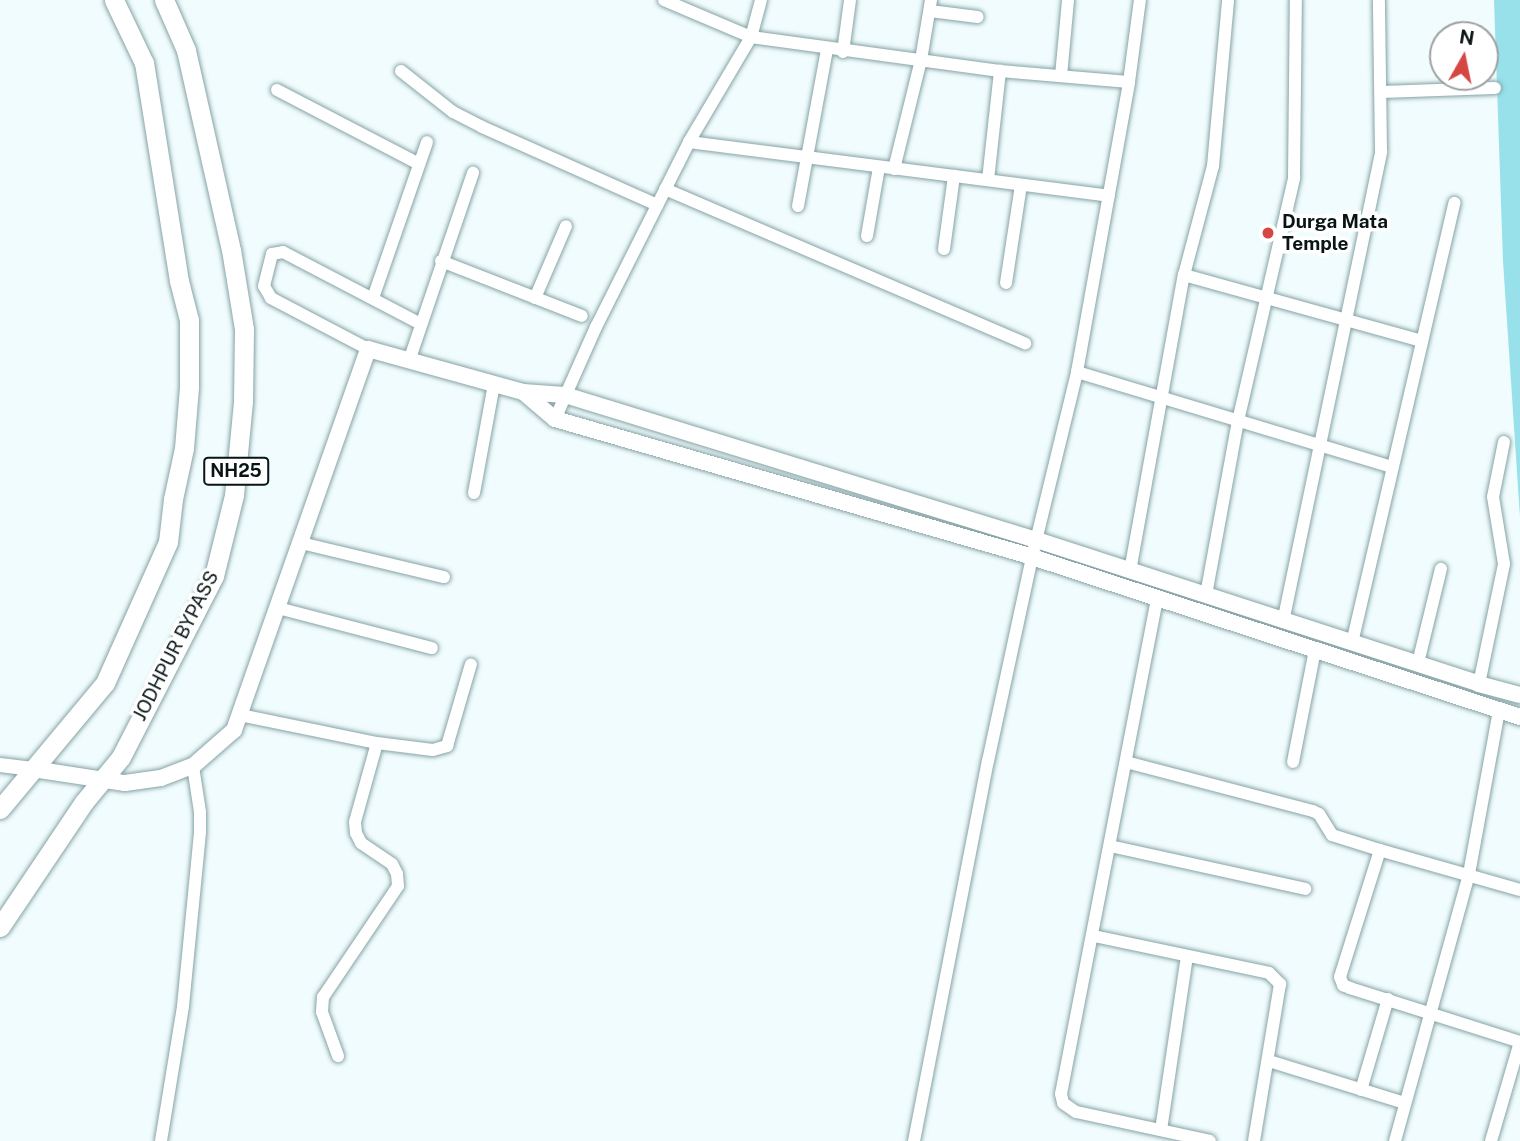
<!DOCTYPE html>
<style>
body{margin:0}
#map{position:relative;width:1520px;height:1141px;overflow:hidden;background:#f0fcfd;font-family:"Public Sans",sans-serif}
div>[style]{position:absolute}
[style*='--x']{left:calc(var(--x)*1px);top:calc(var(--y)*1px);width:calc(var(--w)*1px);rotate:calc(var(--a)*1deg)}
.green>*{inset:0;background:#98e1ea}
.roads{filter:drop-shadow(0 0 2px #86a3a6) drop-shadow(0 0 2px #86a3a6)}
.minor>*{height:12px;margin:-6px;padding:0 6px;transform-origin:6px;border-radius:6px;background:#fff}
.tertiary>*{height:14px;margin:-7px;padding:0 7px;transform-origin:7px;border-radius:7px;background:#fff}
.secondary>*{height:16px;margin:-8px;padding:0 8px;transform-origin:8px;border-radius:8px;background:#fff}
.trunk>*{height:19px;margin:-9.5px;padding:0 9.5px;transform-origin:9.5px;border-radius:9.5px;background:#fff}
.dots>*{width:19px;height:19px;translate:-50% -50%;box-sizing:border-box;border:4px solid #fff;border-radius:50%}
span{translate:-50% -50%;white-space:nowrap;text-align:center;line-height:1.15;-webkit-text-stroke:7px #fff;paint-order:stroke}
.shield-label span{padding:2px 5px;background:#fff;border:2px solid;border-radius:5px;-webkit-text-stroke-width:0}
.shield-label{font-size:18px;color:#091415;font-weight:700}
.poi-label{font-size:19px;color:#091415;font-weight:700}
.left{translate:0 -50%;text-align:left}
.street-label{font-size:19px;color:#091415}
.north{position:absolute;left:1429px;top:21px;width:70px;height:70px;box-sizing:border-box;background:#fff;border:2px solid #9da1a1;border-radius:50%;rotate:9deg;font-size:19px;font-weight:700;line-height:28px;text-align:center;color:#091415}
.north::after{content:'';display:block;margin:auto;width:24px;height:32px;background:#d64744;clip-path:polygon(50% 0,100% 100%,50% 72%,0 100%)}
</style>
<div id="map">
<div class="green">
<i style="clip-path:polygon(1494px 0,1520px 0,1520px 517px,1503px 261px)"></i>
</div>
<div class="roads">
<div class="minor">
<i style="--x:664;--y:0;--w:95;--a:23"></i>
<i style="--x:751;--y:37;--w:251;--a:7.8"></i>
<i style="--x:1000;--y:71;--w:129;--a:4.9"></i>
<i style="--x:761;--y:0;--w:38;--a:105"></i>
<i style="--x:751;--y:37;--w:122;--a:120.6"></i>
<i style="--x:689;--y:142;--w:423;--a:7.3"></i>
<i style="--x:930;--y:11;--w:48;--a:7.1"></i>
<i style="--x:843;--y:52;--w:52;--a:-82.3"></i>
<i style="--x:401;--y:71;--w:66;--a:38.3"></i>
<i style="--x:453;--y:112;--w:33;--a:27"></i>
<i style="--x:482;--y:127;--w:192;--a:24"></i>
<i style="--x:1061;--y:76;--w:76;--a:-84.7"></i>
<i style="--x:277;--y:90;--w:160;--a:27.5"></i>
<i style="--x:1381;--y:92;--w:114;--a:-2"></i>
<i style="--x:894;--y:169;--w:112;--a:-76.1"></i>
<i style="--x:921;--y:60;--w:61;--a:-80.5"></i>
<i style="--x:988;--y:180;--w:110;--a:-83.7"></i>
<i style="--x:665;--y:189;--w:392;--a:23.2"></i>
<i style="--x:798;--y:206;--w:160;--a:-79.5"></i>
<i style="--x:867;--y:236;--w:70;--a:-80.1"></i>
<i style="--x:944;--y:249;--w:74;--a:-82.2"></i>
<i style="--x:441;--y:261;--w:151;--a:21.3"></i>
<i style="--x:1184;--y:275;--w:247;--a:15.5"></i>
<i style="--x:1006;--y:283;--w:99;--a:-81.3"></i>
<i style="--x:373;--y:298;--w:165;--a:-70.9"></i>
<i style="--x:535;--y:298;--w:78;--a:-66.7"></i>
<i style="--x:368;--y:349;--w:110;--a:-152.3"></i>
<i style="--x:271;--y:298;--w:14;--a:-120"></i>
<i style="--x:264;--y:286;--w:33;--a:-76"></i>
<i style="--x:272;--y:254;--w:11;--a:-10"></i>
<i style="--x:283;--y:252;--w:156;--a:27.6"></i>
<i style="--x:409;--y:361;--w:199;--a:-71.2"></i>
<i style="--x:1077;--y:372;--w:329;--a:16.8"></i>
<i style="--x:555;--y:419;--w:101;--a:-66"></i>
<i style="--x:596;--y:327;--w:207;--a:-63.3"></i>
<i style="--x:474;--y:493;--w:111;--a:-79.6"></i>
<i style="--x:301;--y:543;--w:147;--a:13.4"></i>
<i style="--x:1130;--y:571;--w:301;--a:-79.7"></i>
<i style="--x:1184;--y:275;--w:113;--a:-75.1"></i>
<i style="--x:1213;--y:166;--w:167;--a:-84.8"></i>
<i style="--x:1206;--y:595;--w:177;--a:-79.6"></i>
<i style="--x:1238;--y:421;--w:249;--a:-77"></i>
<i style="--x:1294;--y:178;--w:178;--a:-89.4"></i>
<i style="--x:1157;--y:599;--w:504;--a:100.98"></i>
<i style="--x:1061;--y:1094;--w:9;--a:77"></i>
<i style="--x:1063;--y:1103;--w:16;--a:35"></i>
<i style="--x:1076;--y:1112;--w:137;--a:12.2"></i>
<i style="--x:278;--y:608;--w:159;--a:14.6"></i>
<i style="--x:1283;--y:622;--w:481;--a:-78.2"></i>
<i style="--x:1381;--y:151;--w:151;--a:-90.8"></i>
<i style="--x:1352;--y:643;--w:452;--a:-76.9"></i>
<i style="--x:1418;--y:663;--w:97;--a:-76.3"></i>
<i style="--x:1479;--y:684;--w:123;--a:-78.2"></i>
<i style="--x:1504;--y:564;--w:68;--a:-99.3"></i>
<i style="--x:1493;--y:497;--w:56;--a:-78.7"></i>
<i style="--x:240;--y:715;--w:140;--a:11.6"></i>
<i style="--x:377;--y:743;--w:82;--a:105.6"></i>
<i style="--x:355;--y:822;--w:11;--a:85"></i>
<i style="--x:356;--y:833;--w:11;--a:63"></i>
<i style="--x:361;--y:843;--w:37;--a:34"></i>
<i style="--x:392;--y:864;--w:11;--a:63"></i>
<i style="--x:397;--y:874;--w:12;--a:85"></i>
<i style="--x:398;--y:886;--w:134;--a:124"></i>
<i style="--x:323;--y:997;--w:15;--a:94"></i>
<i style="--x:322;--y:1012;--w:47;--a:70"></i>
<i style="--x:377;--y:743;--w:56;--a:7.1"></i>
<i style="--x:433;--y:750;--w:15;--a:-16"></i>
<i style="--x:447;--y:746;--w:85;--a:-73.7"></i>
<i style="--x:1126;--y:762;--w:193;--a:14.7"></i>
<i style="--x:1313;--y:811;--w:7;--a:27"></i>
<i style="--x:1319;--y:814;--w:25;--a:58"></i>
<i style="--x:1332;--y:835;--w:50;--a:17.4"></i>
<i style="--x:1293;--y:762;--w:114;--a:-78.9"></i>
<i style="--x:1110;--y:846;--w:200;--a:12.4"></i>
<i style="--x:1520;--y:890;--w:146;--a:-164.1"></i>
<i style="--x:1380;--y:850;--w:133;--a:107.5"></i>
<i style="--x:1340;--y:977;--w:9;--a:69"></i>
<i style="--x:1343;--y:985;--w:8;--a:23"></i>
<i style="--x:1350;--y:988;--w:178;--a:17.6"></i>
<i style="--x:1094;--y:936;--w:179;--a:11.9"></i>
<i style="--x:1269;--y:973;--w:16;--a:45"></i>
<i style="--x:1280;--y:984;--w:159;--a:99.4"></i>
<i style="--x:1269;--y:1061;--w:142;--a:17.2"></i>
<i style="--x:1361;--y:1090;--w:95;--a:-73.5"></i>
<i style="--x:1161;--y:1130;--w:176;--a:-81.5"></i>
<i style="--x:161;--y:1141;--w:137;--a:-80.7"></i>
<i style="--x:183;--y:1006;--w:175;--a:-84.4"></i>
<i style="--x:200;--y:832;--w:20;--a:-90"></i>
<i style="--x:200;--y:812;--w:47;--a:-98.7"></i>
<i style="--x:914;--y:1141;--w:387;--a:-79"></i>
<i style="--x:988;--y:761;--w:209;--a:-77.8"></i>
<i style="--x:1032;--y:557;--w:190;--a:-76.3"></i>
<i style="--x:1077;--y:372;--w:295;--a:-79.8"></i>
<i style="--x:1129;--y:82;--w:83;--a:-82.4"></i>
<i style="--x:1395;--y:1141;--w:277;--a:-74.5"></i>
<i style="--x:1469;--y:874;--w:166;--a:-79.6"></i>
<i style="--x:1491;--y:1141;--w:103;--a:-73.7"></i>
</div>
<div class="tertiary">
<i style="--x:0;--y:765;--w:33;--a:7"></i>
</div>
<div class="secondary">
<i style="--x:523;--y:392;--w:42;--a:40.2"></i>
<i style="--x:555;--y:419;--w:497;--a:16.1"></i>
<i style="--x:1032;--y:557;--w:514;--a:18.15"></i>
<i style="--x:33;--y:769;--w:93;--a:8.7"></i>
<i style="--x:125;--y:783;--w:36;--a:-8"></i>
<i style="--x:161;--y:778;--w:34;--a:-21"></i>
<i style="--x:193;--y:766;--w:55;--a:-41.3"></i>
<i style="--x:234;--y:730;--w:404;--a:-70.6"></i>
<i style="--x:368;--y:349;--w:161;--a:15.5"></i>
<i style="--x:523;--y:392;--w:42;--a:4.1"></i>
<i style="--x:565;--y:395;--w:494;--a:17.1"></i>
<i style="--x:1037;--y:540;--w:465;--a:18"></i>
<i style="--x:1479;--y:684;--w:42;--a:15"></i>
</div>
<div class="trunk">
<i style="--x:0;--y:809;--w:164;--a:-50.2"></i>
<i style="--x:105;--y:683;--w:154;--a:-65.9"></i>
<i style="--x:168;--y:542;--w:43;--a:-83.4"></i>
<i style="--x:173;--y:499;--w:52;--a:-77.8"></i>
<i style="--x:184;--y:448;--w:61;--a:-85.3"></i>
<i style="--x:189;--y:387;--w:67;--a:-90"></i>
<i style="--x:189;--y:320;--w:40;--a:-104.4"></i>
<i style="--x:179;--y:281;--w:221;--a:-99.1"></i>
<i style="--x:144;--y:63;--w:70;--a:-115.5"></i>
<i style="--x:0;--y:927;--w:151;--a:-56.1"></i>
<i style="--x:84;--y:802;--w:58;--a:-50.6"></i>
<i style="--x:121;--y:757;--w:203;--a:-62.8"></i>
<i style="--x:214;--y:576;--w:83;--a:-76.1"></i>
<i style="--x:234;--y:495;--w:93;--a:-84.5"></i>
<i style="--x:243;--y:402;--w:73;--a:-89.2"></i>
<i style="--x:244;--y:329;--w:80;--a:-99.3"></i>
<i style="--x:231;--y:250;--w:205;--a:-102.7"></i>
<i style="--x:186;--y:50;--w:55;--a:-113.7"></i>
</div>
</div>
<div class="dots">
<i style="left:1268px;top:233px;background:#d64744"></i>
</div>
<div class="shield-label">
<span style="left:236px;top:471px">NH25</span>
</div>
<div class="poi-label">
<span class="left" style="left:1282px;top:233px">Durga Mata<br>Temple</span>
</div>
<div class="street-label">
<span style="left:176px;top:646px;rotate:-63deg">JODHPUR BYPASS</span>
</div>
<div class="north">N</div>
</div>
